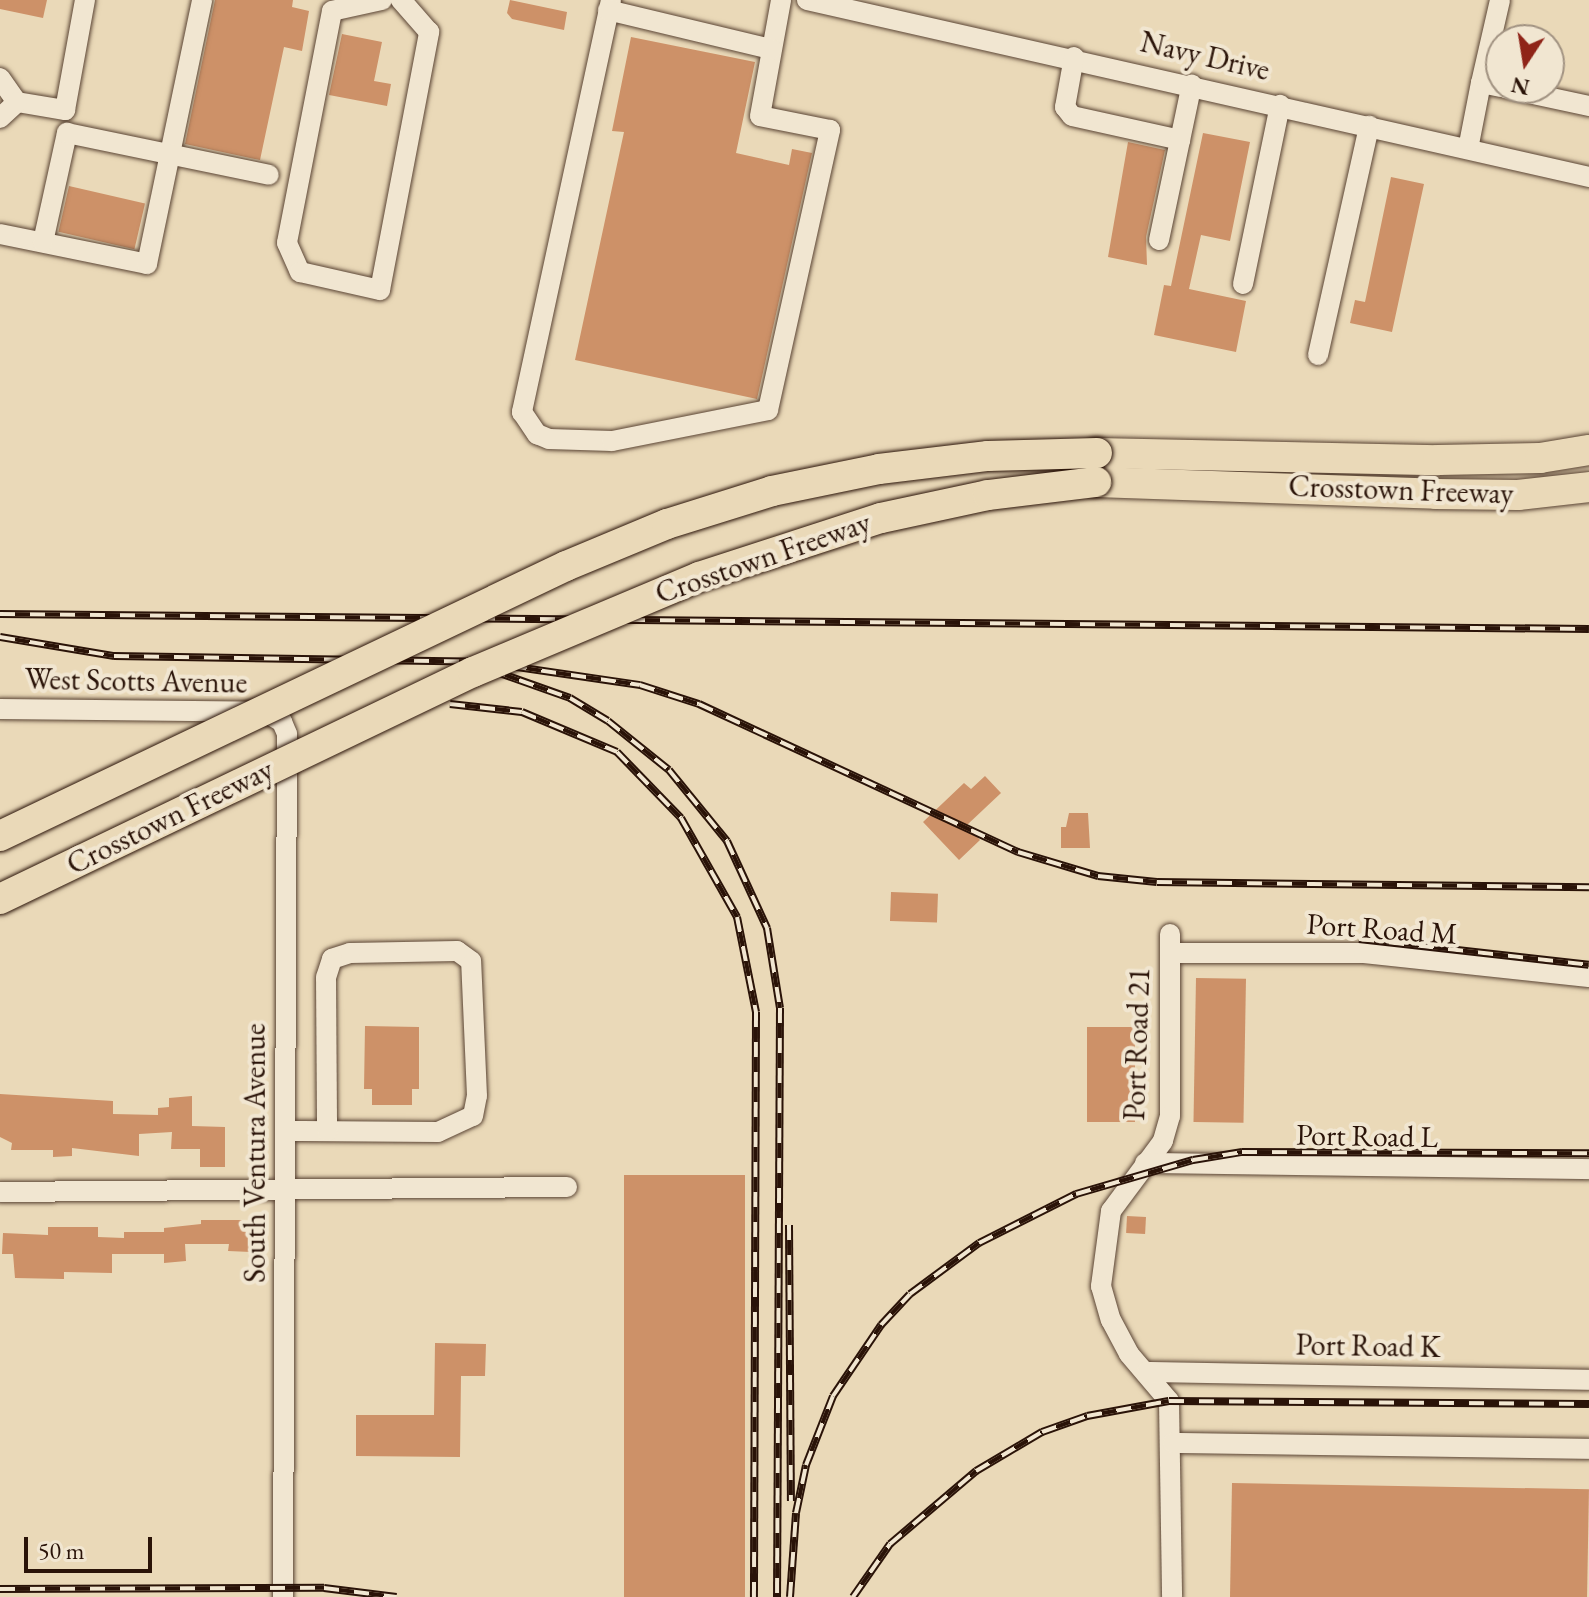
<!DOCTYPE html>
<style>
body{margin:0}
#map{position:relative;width:1589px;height:1597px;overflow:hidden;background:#ead9b8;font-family:"EB Garamond",serif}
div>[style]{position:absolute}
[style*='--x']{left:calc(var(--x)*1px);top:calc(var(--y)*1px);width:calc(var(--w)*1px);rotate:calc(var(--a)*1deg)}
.building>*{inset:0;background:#cd9168;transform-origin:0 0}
.roads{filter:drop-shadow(0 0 2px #5a4434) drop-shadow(0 0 2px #5a4434)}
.minor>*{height:20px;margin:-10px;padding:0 10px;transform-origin:10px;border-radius:10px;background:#f1e6d1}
.highway>*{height:30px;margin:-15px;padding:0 15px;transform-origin:15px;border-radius:15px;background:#ead9b8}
.rail>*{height:8px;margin-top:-4px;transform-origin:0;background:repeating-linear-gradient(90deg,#f1e6d1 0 15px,#2a1308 0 30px);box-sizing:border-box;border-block:2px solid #2a1308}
.bridges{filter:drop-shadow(0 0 2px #2a1308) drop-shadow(0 0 2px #2a1308)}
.highway-bridge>*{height:30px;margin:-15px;padding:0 15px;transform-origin:15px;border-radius:15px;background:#ead9b8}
span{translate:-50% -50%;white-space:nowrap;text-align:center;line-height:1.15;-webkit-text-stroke:8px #f1e6d1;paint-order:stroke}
.street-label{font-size:30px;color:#2a1308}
.north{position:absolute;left:1485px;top:24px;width:80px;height:80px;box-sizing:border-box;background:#f1e6d1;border:2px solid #a19281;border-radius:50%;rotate:192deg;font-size:22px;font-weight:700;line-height:32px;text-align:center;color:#2a1308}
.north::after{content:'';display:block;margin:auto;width:28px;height:36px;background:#8f2418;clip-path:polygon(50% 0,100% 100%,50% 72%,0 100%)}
.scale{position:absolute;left:24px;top:1537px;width:128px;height:36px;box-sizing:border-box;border:4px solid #2a1308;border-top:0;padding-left:10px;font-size:24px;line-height:28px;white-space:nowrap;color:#2a1308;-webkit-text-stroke:6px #f1e6d1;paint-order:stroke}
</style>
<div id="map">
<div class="building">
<i style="clip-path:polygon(0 0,47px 0,43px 18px,0 9px)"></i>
<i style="clip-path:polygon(215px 0,293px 0,292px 7px,309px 11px,302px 51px,284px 47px,260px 160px,185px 144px)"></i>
<i style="clip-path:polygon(510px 0,567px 12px,564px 30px,512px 19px,507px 13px)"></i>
<i style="clip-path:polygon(342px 34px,382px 42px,374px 81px,391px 84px,387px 106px,329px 95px)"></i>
<i style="clip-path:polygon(631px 37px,755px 62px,736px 153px,789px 165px,792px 149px,812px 153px,757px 399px,575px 360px,624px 132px,612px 131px)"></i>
<i style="clip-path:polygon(1203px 133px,1250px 142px,1230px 241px,1201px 235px,1189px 289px,1246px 301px,1236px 352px,1154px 335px,1164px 285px,1171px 286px)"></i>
<i style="clip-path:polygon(1128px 142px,1165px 150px,1146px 237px,1147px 265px,1108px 257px)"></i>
<i style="clip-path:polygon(1391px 177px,1424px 184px,1392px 332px,1350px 323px,1355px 300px,1365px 302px)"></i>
<i style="left:69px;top:186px;width:78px;height:47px;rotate:13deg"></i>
<i style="clip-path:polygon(985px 776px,1001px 793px,967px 825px,980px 840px,959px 860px,923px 822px,964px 783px,971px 789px)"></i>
<i style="clip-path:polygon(1069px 813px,1088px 813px,1090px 848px,1061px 848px,1061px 827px,1066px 827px)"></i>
<i style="left:891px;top:892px;width:47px;height:29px;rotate:2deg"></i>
<i style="left:1196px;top:978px;width:50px;height:144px;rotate:1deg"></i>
<i style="clip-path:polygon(365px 1026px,419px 1027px,419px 1089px,412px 1089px,412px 1105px,372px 1105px,372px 1089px,364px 1089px)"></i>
<i style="left:1087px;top:1027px;width:48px;height:95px"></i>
<i style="clip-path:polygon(0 1094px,113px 1101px,113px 1114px,158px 1115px,158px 1108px,169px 1107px,169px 1098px,192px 1096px,192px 1126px,225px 1127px,225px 1167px,200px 1167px,200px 1149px,171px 1149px,172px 1132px,139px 1134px,139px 1156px,72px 1148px,72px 1156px,53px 1157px,53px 1150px,11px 1150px,12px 1143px,0 1137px)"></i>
<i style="left:624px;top:1175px;width:121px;height:422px"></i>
<i style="left:1127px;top:1216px;width:19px;height:17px;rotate:3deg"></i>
<i style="clip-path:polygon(201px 1220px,242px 1220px,242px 1230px,251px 1234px,251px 1252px,228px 1251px,229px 1244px,185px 1244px,186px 1261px,164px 1263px,164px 1254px,112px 1254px,112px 1273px,64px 1272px,64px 1279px,15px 1278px,13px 1254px,2px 1254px,3px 1233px,48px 1235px,48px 1227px,98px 1227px,98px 1237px,124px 1238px,124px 1232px,164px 1232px,164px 1228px,201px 1224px)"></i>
<i style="clip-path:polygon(435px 1343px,486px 1344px,485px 1376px,461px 1376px,460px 1457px,356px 1456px,356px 1415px,434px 1415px)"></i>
<i style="left:1232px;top:1483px;width:357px;height:114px;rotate:1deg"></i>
</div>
<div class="roads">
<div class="minor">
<i style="--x:382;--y:0;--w:51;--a:167.6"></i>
<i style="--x:332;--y:11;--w:236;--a:101"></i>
<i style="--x:287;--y:243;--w:32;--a:66"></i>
<i style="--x:300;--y:272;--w:82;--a:12.7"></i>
<i style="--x:380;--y:290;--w:263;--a:-79.2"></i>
<i style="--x:429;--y:32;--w:43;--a:-131.2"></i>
<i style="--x:611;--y:0;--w:422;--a:102.2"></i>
<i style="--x:522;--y:412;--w:27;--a:56"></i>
<i style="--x:537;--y:434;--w:13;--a:23"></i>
<i style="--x:549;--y:439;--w:63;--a:1.8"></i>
<i style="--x:612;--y:441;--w:159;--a:-11.2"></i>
<i style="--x:768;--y:410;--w:287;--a:-77.5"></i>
<i style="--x:830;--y:130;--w:71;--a:-168.7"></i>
<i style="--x:760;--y:116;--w:118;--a:-79.7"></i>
<i style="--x:807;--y:0;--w:802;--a:12.75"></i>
<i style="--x:608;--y:10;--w:168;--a:13.5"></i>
<i style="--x:1074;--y:57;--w:51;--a:100.2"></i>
<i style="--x:1065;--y:107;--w:11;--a:52"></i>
<i style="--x:1072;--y:116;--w:111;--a:12.5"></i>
<i style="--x:0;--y:78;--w:29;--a:55"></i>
<i style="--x:17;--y:102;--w:49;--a:9.5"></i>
<i style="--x:65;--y:110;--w:112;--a:-79.7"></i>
<i style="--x:1481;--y:83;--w:85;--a:-77.1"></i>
<i style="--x:1505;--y:88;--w:86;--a:12.1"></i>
<i style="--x:0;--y:118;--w:23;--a:-43"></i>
<i style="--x:1468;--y:149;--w:67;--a:-78.9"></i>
<i style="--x:1481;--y:83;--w:20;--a:11"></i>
<i style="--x:0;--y:234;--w:150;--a:11.5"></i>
<i style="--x:147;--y:264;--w:270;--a:-78.2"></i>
<i style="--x:1159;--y:240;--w:159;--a:-78.1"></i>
<i style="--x:43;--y:242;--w:112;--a:-77.6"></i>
<i style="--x:67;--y:133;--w:206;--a:11.7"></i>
<i style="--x:1243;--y:284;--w:183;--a:-78.3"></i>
<i style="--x:1318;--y:355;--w:235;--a:-77.4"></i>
<i style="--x:0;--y:709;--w:265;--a:0.6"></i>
<i style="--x:265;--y:712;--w:20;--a:30"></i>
<i style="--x:282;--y:722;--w:13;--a:67"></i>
<i style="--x:287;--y:734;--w:863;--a:90.27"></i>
<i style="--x:1170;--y:934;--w:182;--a:90"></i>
<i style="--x:1170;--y:1116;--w:26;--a:106"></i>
<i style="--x:1163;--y:1141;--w:87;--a:126.6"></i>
<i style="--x:1111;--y:1211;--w:76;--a:97.6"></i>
<i style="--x:1101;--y:1286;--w:35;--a:74"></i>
<i style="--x:1111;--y:1320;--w:38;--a:62"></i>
<i style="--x:1129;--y:1354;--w:62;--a:49.6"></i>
<i style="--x:1169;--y:1401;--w:196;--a:89.1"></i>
<i style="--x:1170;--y:953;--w:194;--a:0"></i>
<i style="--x:1364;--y:953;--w:226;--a:6.1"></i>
<i style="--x:285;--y:1131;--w:17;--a:0"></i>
<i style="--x:302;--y:1131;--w:136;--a:0.4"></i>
<i style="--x:438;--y:1132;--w:38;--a:-25"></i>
<i style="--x:473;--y:1116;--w:20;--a:-79"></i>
<i style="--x:477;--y:1096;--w:135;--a:-92.5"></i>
<i style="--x:471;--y:961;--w:17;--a:-144"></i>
<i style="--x:457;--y:951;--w:107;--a:178.9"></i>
<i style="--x:350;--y:953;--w:19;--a:162"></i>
<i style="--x:332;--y:959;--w:19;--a:108"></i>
<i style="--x:326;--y:977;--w:154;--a:89.6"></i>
<i style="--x:1145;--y:1163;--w:444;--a:0.8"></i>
<i style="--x:0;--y:1192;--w:567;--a:-0.51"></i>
<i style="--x:1147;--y:1372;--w:442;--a:1"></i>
<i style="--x:1173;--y:1443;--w:416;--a:0.8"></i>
</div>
<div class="highway">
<i style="--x:1097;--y:453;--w:341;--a:1.2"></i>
<i style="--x:1438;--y:460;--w:102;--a:-1.1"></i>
<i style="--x:1540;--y:458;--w:50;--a:-9.3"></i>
<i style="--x:1096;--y:482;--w:340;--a:2"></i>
<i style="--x:1436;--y:494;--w:82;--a:0.7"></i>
<i style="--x:1518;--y:495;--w:71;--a:-6.4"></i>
</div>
</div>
<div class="rail">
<i style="--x:0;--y:614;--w:1589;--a:0.54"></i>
<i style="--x:0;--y:637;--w:116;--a:9.5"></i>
<i style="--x:114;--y:656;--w:368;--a:0.9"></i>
<i style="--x:482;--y:662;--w:160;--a:8.3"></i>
<i style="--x:640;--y:685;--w:62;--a:17.9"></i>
<i style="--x:699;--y:704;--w:352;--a:24.9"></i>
<i style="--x:1018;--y:852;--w:84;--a:16.7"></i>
<i style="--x:1098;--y:876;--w:59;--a:5.8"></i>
<i style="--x:1157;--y:882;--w:432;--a:0.7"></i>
<i style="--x:491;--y:670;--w:84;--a:19.5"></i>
<i style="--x:570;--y:698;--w:44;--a:31.2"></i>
<i style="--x:608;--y:721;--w:78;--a:38.8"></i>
<i style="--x:669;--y:770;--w:92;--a:50.8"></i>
<i style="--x:727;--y:841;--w:96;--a:65.3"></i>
<i style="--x:767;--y:928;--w:81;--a:80.8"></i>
<i style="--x:780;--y:1008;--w:589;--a:90.29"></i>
<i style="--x:450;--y:704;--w:72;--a:6.3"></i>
<i style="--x:522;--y:712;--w:103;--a:22.8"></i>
<i style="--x:617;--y:752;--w:92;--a:45.9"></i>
<i style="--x:681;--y:818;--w:114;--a:60.5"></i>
<i style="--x:737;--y:917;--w:97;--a:78.7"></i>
<i style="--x:756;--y:1012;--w:585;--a:90.2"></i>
<i style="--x:1359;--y:939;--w:231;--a:6.4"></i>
<i style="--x:789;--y:1225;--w:276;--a:89.6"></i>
<i style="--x:0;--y:1589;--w:324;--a:-0.2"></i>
<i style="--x:324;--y:1588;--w:73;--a:7.1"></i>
<i style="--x:790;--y:1597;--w:84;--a:-85.9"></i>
<i style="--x:796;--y:1513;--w:49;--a:-78.2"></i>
<i style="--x:806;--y:1465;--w:74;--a:-68.6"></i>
<i style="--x:833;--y:1396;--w:86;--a:-55.9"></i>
<i style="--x:881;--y:1325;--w:42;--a:-46.9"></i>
<i style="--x:910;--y:1294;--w:86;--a:-36.5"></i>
<i style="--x:979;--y:1243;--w:109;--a:-26.8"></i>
<i style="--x:1076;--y:1194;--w:122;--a:-16.2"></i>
<i style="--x:1193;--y:1160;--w:50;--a:-9.3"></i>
<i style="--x:1242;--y:1152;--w:347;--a:0.2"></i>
<i style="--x:853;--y:1597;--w:65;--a:-55.1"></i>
<i style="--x:890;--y:1544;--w:113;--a:-40.3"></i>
<i style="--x:976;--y:1471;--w:77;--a:-30.6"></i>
<i style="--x:1042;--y:1432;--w:48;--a:-19.6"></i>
<i style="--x:1087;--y:1416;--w:83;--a:-10.4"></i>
<i style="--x:1169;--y:1401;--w:420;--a:0.4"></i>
</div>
<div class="bridges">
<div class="highway-bridge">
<i style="--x:0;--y:836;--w:627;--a:-25.5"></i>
<i style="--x:566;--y:566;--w:109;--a:-22.6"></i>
<i style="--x:667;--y:524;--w:110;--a:-17.4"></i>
<i style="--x:772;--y:491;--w:109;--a:-11.6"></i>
<i style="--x:879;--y:469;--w:110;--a:-6.8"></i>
<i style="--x:988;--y:456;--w:109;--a:-1.6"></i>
<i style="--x:0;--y:899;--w:525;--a:-25.64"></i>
<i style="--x:473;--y:672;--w:245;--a:-22.8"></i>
<i style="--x:699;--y:577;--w:191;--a:-18"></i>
<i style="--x:881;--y:518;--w:109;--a:-12.1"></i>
<i style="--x:988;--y:495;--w:109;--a:-6.9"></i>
</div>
</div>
<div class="street-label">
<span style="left:1205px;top:56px;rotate:13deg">Navy Drive</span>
<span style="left:1401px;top:490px;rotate:2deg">Crosstown Freeway</span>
<span style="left:763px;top:558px;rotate:-19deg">Crosstown Freeway</span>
<span style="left:136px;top:681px;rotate:1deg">West Scotts Avenue</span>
<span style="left:170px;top:817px;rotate:-26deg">Crosstown Freeway</span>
<span style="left:1382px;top:929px;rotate:4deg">Port Road M</span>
<span style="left:1137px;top:1044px;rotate:-88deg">Port Road 21</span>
<span style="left:1367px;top:1136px;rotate:1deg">Port Road L</span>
<span style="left:255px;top:1153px;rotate:-90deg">South Ventura Avenue</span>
<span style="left:1368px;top:1346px;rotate:1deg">Port Road K</span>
</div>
<div class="north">N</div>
<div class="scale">50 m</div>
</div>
